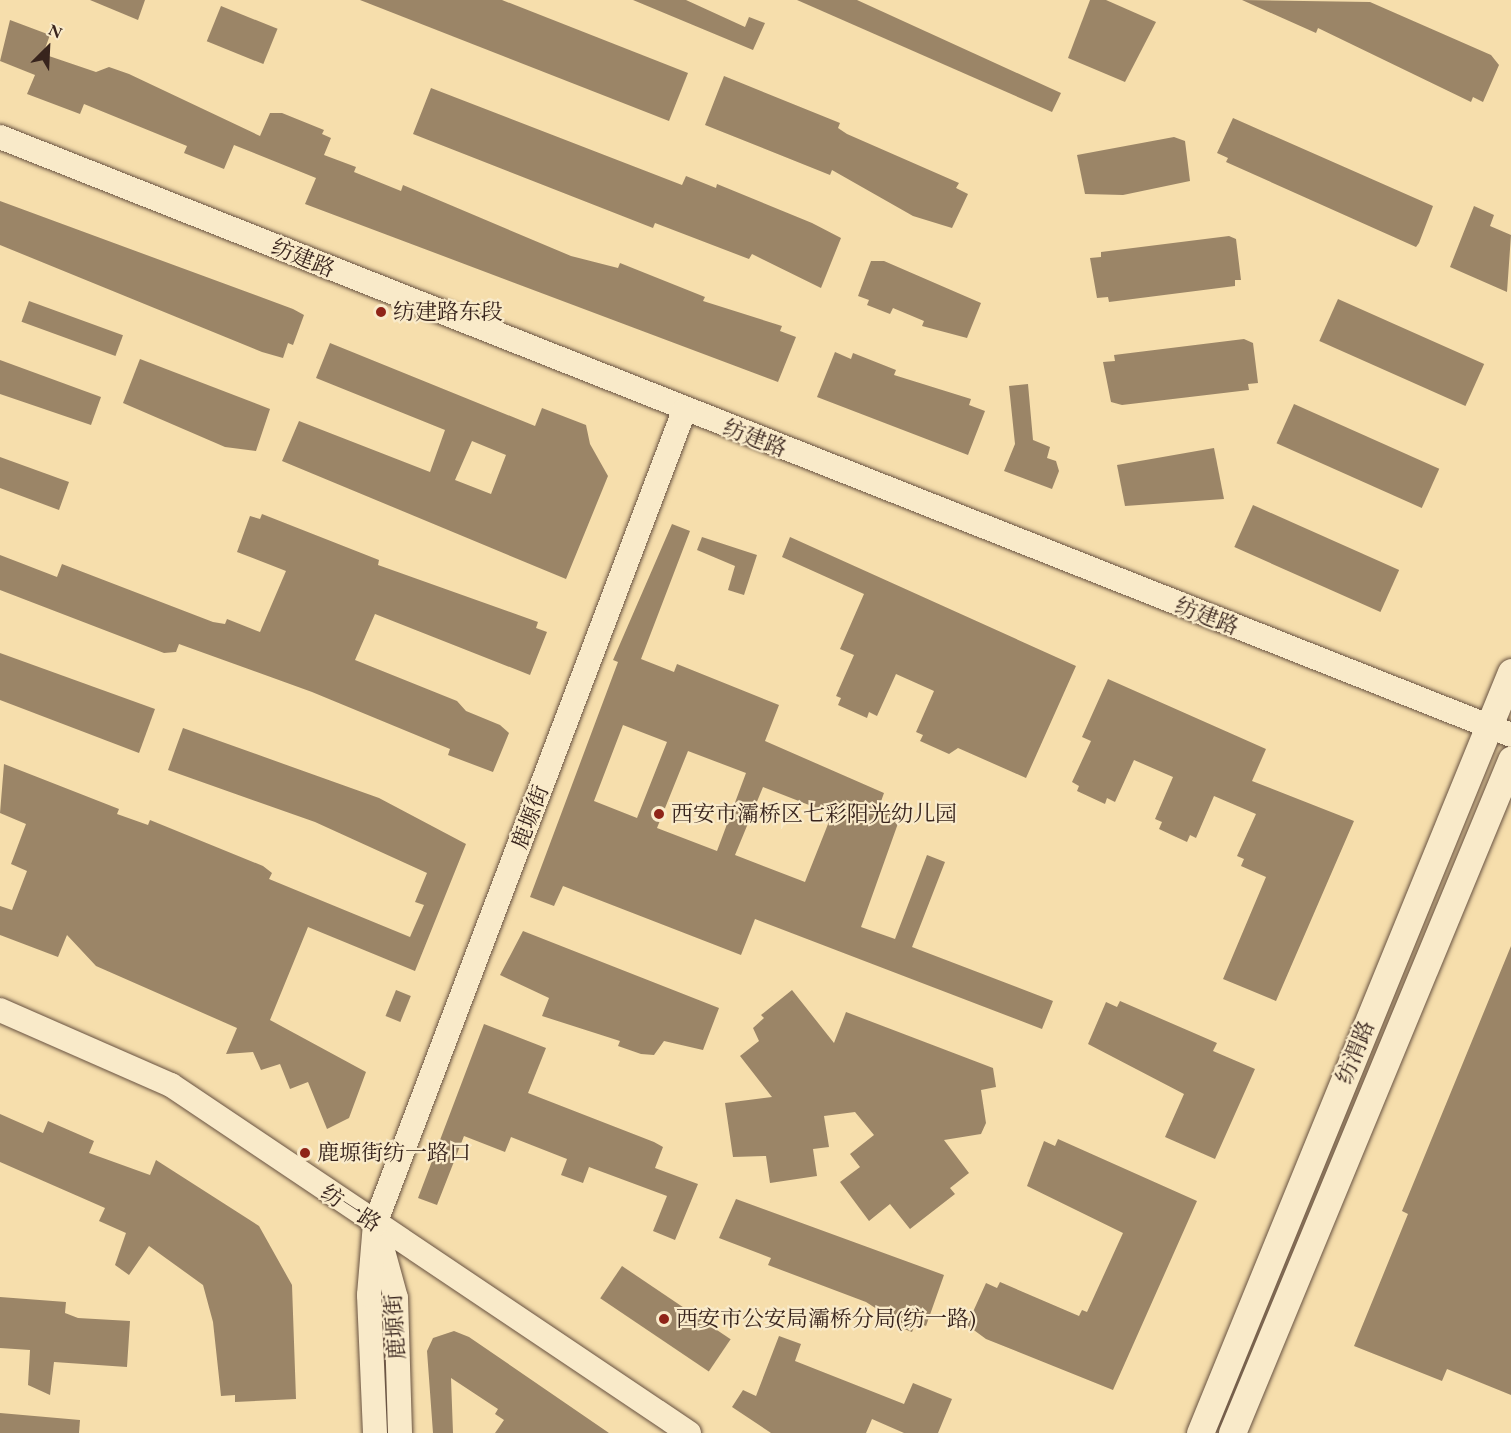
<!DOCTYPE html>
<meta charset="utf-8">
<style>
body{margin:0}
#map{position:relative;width:1511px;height:1433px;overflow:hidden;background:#f6deac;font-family:"EB Garamond","Noto Serif SC",serif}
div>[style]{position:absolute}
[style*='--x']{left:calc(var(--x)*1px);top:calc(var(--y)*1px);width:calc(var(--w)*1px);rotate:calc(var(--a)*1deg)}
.building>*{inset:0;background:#9b8567;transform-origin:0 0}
.roads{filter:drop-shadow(0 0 2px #685241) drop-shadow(0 0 2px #685241)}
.tertiary>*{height:24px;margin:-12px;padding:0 12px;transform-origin:12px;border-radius:12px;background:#f9eac9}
.secondary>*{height:27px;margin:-13.5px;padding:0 13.5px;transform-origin:13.5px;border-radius:13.5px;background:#f9eac9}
.dots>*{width:16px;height:16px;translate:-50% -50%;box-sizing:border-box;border:3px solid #f9eac9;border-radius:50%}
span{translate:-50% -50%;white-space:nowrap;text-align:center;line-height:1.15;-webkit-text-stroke:4.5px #f9eac9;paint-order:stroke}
.street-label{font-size:22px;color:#38241d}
.poi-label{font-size:22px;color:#38241d}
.left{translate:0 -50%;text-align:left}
.north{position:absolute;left:18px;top:18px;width:60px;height:60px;-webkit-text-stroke:4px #f9eac9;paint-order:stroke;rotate:24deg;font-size:16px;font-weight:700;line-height:24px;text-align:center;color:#38241d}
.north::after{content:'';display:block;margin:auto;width:21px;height:27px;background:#38241d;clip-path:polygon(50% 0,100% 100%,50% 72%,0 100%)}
</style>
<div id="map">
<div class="building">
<i style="clip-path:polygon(90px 0,145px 0,138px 20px)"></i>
<i style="clip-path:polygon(360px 0,502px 0,688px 73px,669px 121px)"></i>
<i style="clip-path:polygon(633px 0,686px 0,745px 27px,749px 17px,765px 23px,753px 50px)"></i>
<i style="clip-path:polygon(797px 0,857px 0,1061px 93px,1052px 112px)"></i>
<i style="clip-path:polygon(1090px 0,1106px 0,1156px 22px,1125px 82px,1068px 58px)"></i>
<i style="clip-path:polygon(1242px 0,1370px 2px,1491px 55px,1499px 65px,1483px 102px,1473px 97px,1471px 102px,1318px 28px,1316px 33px)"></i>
<i style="left:221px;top:6px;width:61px;height:38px;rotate:22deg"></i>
<i style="clip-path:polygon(10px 20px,50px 35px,43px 54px,96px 72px,109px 67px,129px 74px,260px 136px,270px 113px,282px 113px,324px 130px,322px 134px,331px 138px,324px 155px,356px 167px,354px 172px,401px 191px,403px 185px,571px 256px,618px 268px,620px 263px,705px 297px,703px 301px,782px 326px,780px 331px,796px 337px,778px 382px,305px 204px,316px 178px,234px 145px,224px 169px,184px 153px,187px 146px,84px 104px,80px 114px,27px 94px,35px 75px,0 61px)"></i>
<i style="clip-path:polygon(724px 76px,840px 123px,838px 128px,847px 134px,959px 183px,956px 188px,968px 194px,952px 228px,913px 216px,832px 170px,830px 175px,705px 125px)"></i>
<i style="clip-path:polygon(431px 88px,682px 185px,686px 176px,716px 188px,717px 184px,812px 223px,841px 238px,821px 288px,752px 254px,749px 259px,655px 223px,653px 228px,413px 134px)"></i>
<i style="clip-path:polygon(1233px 118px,1433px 206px,1419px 243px,1416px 247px,1226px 162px,1228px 158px,1217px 153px)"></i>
<i style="clip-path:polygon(1174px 137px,1185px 141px,1190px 181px,1123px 195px,1085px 194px,1077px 155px)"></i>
<i style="clip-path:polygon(0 201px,293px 309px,304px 315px,293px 345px,288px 343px,283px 358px,262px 352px,0 245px)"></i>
<i style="clip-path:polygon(1474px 206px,1494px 215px,1490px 226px,1511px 235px,1507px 292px,1450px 267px)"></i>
<i style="clip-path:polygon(1229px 236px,1236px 239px,1241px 280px,1235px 280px,1235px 286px,1109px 302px,1108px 297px,1097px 298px,1090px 258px,1101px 257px,1101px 252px)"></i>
<i style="clip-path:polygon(871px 261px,884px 261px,981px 303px,967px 338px,922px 326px,924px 321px,893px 308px,890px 314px,867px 305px,869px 300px,858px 296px)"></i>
<i style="left:1338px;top:299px;width:160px;height:46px;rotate:24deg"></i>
<i style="left:29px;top:301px;width:100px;height:22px;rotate:20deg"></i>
<i style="clip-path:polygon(1244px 339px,1253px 343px,1258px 383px,1248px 384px,1249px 390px,1122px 405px,1111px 402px,1103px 362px,1115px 361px,1114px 355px)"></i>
<i style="clip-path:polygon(evenodd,330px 343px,535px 426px,542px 408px,586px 425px,590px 444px,608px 476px,566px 579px,282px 461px,299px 421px,430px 472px,445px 430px,316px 378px,330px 343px,472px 441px,506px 455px,491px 494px,455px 480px,472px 441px)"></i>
<i style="clip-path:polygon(835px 352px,851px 359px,853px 353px,896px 370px,894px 375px,971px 399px,969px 405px,985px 411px,968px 455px,817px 397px)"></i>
<i style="clip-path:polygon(140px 359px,270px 409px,256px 451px,225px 447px,123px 403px)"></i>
<i style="clip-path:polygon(0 360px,101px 397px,91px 425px,0 394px)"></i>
<i style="clip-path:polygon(1028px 384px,1033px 440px,1050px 447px,1047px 458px,1056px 461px,1059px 471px,1052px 489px,1004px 471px,1015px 444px,1009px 386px)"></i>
<i style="left:1294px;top:404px;width:159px;height:43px;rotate:24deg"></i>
<i style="clip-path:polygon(1214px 448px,1224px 499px,1125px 506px,1117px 465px)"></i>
<i style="clip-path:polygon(0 457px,69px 482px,59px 510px,0 488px)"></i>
<i style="left:1253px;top:505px;width:160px;height:46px;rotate:24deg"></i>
<i style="clip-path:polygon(262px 514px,379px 560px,378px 565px,538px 622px,536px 628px,547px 632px,530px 675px,375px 614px,355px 660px,457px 701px,466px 711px,500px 725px,509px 733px,493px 772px,448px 755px,450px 749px,312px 692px,179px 644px,176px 652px,164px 653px,0 590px,0 555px,57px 577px,62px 564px,213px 622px,225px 624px,227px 619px,260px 632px,286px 571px,237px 552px,250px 516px,260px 519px)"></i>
<i style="clip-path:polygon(evenodd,672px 524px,690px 531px,641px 659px,674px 672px,677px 664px,779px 705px,765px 741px,884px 793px,879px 807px,901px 815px,861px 927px,895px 939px,927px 855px,945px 862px,912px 947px,1053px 1001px,1042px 1029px,755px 919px,741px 955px,563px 886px,554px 906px,530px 897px,618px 662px,613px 660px,672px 524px,623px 725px,667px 742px,637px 818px,594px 801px,623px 725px,672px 524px,688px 751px,746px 773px,717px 851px,657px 828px,688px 751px,672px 524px,763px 787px,832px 814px,805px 882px,735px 855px,763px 787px)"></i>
<i style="clip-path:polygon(702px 537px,757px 555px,744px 595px,728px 590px,735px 566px,697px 550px)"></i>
<i style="clip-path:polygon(790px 537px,1076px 666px,1026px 778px,958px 748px,949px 754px,920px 741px,923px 735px,916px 732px,934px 691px,896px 674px,877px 716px,869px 712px,867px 718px,838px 705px,841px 698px,836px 696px,854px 655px,840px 649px,864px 594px,782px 557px)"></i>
<i style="clip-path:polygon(0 653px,155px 709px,139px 753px,0 700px)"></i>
<i style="clip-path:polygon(1108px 679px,1266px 749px,1252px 781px,1354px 821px,1276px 1001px,1223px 979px,1266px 877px,1241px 866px,1244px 859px,1237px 856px,1256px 814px,1214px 796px,1196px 838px,1190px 835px,1187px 842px,1159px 829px,1162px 822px,1155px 819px,1173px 777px,1134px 760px,1115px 802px,1107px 798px,1105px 804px,1077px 791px,1079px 786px,1072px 782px,1091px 741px,1082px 737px)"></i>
<i style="clip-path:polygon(183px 728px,379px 798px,466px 844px,415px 971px,308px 927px,270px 1020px,366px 1072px,349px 1118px,327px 1129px,308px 1082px,290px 1089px,280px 1064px,261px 1070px,253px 1052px,226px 1054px,237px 1028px,96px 966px,67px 935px,58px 957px,0 935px,0 906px,12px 910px,27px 871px,11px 864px,26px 824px,0 813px,4px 764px,119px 809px,117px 814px,148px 825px,150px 820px,263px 866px,272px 873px,269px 879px,410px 937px,424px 905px,415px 902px,427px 873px,315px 822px,168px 770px)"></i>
<i style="clip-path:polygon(523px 931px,719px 1008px,703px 1050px,664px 1041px,654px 1055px,641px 1054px,618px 1046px,620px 1041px,542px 1016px,549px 998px,500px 975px)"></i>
<i style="clip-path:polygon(1511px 946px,1511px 1395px,1447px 1369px,1442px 1381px,1354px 1346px,1408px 1214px,1402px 1211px)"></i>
<i style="left:396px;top:990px;width:16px;height:28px;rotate:22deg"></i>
<i style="clip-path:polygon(792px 990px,834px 1043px,846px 1012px,993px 1068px,996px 1087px,981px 1090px,986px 1123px,981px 1134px,944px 1140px,969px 1173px,950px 1188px,955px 1194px,910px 1229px,890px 1204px,869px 1221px,840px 1182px,860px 1167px,850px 1154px,874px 1135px,855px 1112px,824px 1116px,829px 1147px,813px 1149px,817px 1176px,770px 1183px,766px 1156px,733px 1157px,725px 1103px,772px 1097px,740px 1056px,759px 1041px,753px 1028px,764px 1018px,761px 1015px)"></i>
<i style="clip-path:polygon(1120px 1001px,1217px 1043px,1213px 1051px,1255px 1069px,1215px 1159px,1165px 1137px,1184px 1094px,1088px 1044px,1106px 1002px,1117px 1007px)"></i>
<i style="clip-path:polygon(484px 1024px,546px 1048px,528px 1093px,654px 1142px,663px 1147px,655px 1168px,698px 1184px,675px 1240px,653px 1231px,667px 1196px,589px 1167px,583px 1183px,561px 1175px,567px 1159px,511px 1137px,505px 1152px,464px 1136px,437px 1205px,418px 1198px)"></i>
<i style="clip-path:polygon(0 1114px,43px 1133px,48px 1121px,94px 1141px,89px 1153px,150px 1175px,156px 1160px,259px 1226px,292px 1285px,296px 1399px,235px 1402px,235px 1395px,221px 1396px,213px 1322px,203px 1285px,149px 1246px,129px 1275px,115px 1265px,126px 1233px,99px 1221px,105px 1208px,0 1162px)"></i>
<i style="clip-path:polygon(1058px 1139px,1197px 1201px,1113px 1390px,986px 1339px,967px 1325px,986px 1283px,997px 1288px,1000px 1282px,1079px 1316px,1082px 1310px,1087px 1312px,1123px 1233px,1027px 1186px,1044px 1141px,1055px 1146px)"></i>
<i style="clip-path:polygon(736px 1199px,944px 1275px,926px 1326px,916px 1322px,912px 1332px,877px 1319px,880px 1311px,866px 1302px,768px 1265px,771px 1258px,719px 1238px)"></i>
<i style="left:622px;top:1266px;width:131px;height:39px;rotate:34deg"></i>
<i style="clip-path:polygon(0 1297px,66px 1302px,65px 1313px,78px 1318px,130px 1321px,127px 1367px,54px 1362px,50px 1395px,28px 1385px,30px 1350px,0 1348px)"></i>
<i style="clip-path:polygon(454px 1331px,469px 1337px,609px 1433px,495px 1433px,504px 1420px,495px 1414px,498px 1409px,451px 1378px,453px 1433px,433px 1433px,427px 1351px,433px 1338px)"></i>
<i style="clip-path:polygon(779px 1336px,801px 1344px,795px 1361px,904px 1404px,913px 1383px,952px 1399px,938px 1433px,904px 1433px,872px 1419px,866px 1433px,771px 1433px,732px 1407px,743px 1390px,756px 1396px)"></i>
<i style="clip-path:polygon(0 1413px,80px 1420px,79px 1433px,0 1433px)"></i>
</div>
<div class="roads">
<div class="tertiary">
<i style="--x:0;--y:137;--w:1625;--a:21.59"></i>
<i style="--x:0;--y:1010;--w:187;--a:23.7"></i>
<i style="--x:171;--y:1085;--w:624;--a:33.89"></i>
<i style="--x:380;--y:1240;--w:60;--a:74.6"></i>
<i style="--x:396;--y:1298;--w:135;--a:88.3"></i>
<i style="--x:375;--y:1433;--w:138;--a:-92.5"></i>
<i style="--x:369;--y:1295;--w:71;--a:-85.2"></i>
<i style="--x:375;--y:1224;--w:870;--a:-69.19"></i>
</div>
<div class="secondary">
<i style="--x:1200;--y:1433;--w:822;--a:-67.77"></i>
<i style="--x:1232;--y:1433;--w:729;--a:-67.48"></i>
</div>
</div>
<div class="dots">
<i style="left:381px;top:312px;background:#8f2418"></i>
<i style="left:659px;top:814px;background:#8f2418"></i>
<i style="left:305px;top:1153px;background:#8f2418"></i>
<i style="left:664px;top:1319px;background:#8f2418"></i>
</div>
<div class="street-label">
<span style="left:303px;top:258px;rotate:22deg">纺建路</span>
<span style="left:755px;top:438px;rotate:21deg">纺建路</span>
<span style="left:1207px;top:616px;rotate:21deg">纺建路</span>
<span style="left:530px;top:817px;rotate:-69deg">鹿塬街</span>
<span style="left:1355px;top:1052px;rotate:-68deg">纺渭路</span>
<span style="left:351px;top:1208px;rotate:33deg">纺一路</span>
<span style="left:395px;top:1327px;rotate:-94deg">鹿塬街</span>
</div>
<div class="poi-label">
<span class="left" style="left:393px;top:312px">纺建路东段</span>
<span class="left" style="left:671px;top:814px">西安市灞桥区七彩阳光幼儿园</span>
<span class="left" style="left:317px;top:1153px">鹿塬街纺一路口</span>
<span class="left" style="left:676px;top:1319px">西安市公安局灞桥分局(纺一路)</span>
</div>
<div class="north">N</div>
</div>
